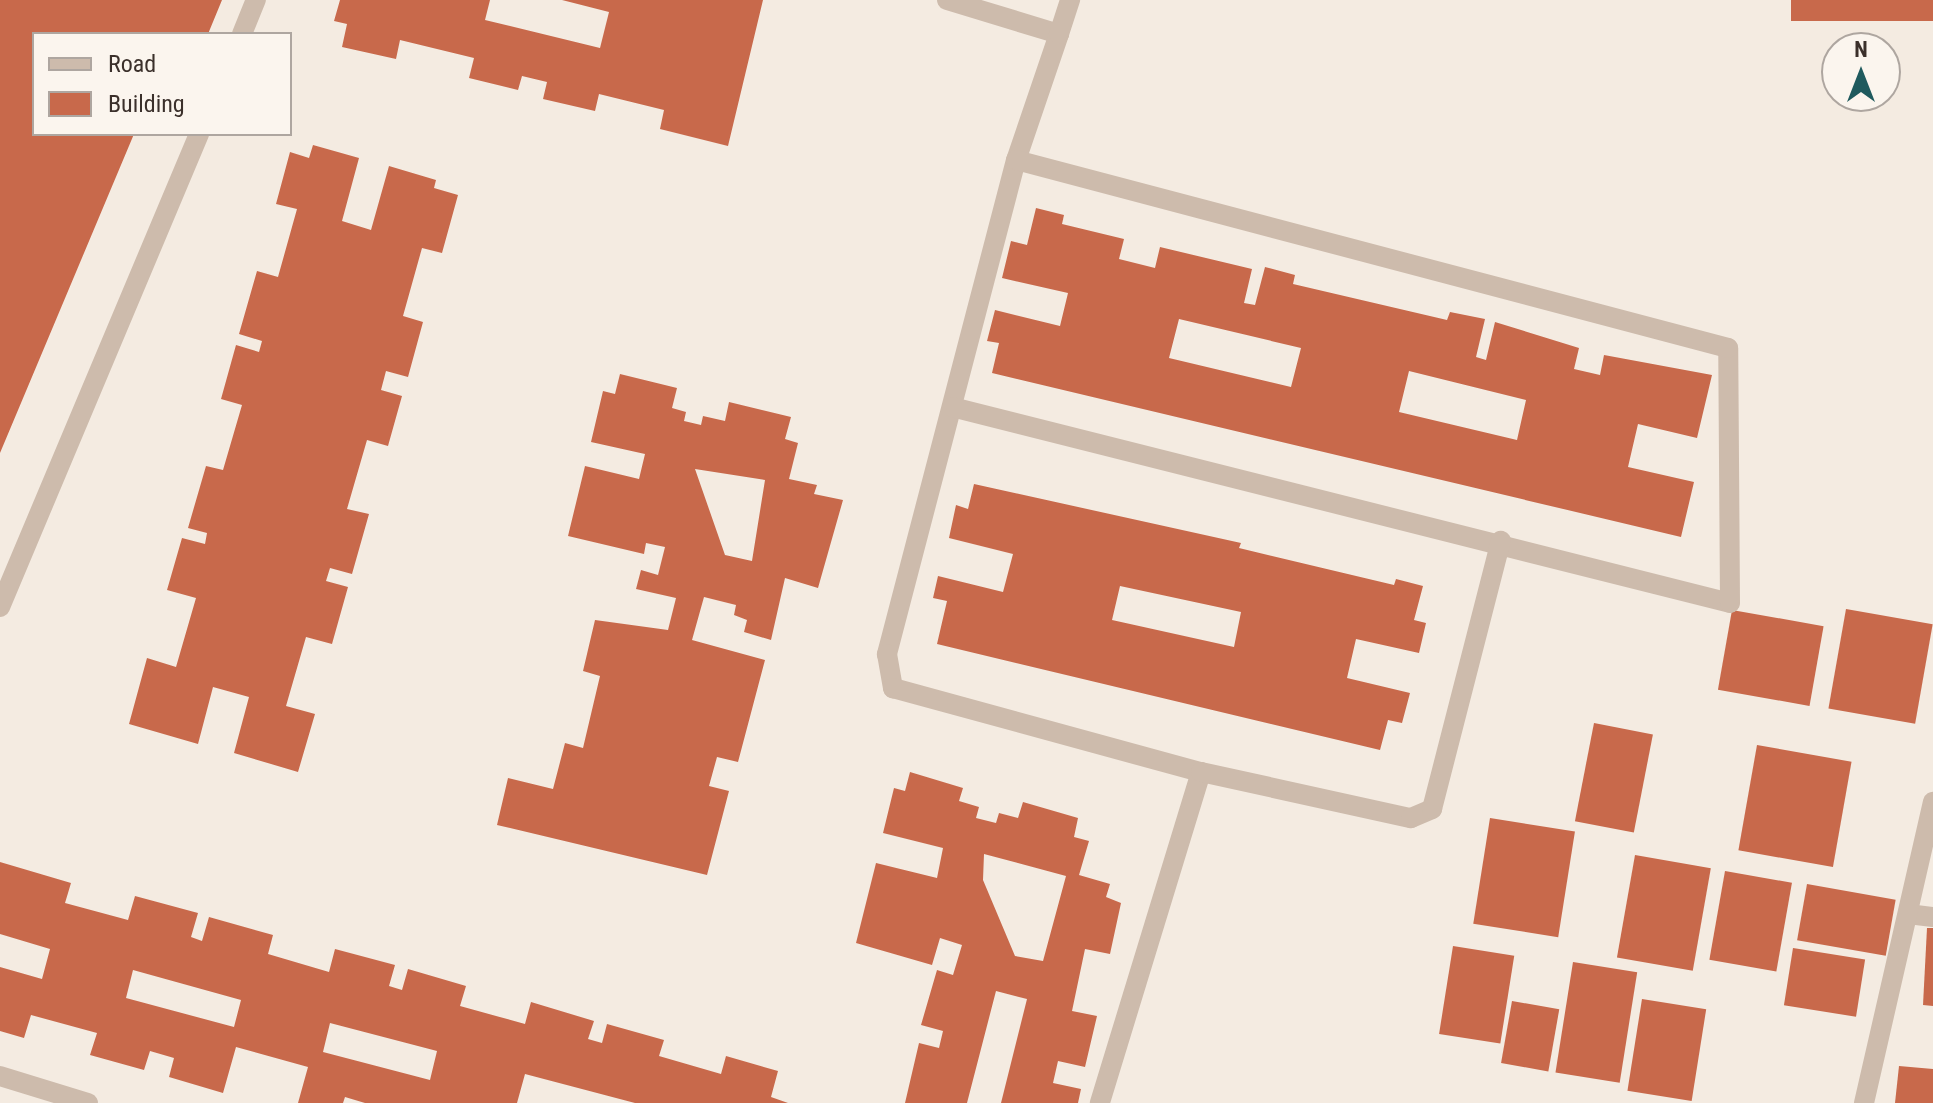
<!DOCTYPE html>
<style>
body{margin:0}
#map{position:relative;width:1933px;height:1103px;overflow:hidden;background:#f4ebe1;font-family:"Roboto Condensed",sans-serif}
div>[style]{position:absolute}
[style*='--x']{left:calc(var(--x)*1px);top:calc(var(--y)*1px);width:calc(var(--w)*1px);rotate:calc(var(--a)*1deg)}
.building>*{inset:0;background:#c8694b;transform-origin:0 0}
.minor>*{height:20px;margin:-10px;padding:0 10px;transform-origin:10px;border-radius:10px;background:#cdbbac}
span{translate:-50% -50%;white-space:nowrap;text-align:center;line-height:1.15;-webkit-text-stroke:7px #fbf5ee;paint-order:stroke}
.legend{position:absolute;left:32px;top:32px;width:260px;height:104px;box-sizing:border-box;background:#fbf5ee;border:2px solid #aea6a0;margin:0;padding:10px 14px;list-style:none;font-size:24px;color:#3b302b}
.legend li{display:flex;align-items:center;gap:16px;height:40px}
.legend b{width:40px;border:2px solid #aea6a0}
.north{position:absolute;left:1821px;top:32px;width:80px;height:80px;box-sizing:border-box;background:#fbf5ee;border:2px solid #aea6a0;border-radius:50%;rotate:0deg;font-size:22px;font-weight:700;line-height:32px;text-align:center;color:#3b302b}
.north::after{content:'';display:block;margin:auto;width:28px;height:36px;background:#1f5a5e;clip-path:polygon(50% 0,100% 100%,50% 72%,0 100%)}
</style>
<div id="map">
<div class="building">
<i style="clip-path:polygon(0 0,222px 0,208px 34px,34px 34px,34px 134px,134px 134px,0 453px)"></i>
<i style="clip-path:polygon(340px 0,490px 0,485px 20px,600px 48px,609px 12px,562px 0,763px 0,728px 146px,660px 129px,664px 110px,599px 94px,595px 111px,543px 99px,547px 82px,522px 76px,518px 90px,469px 78px,474px 58px,400px 40px,396px 59px,342px 47px,347px 24px,334px 21px)"></i>
<i style="left:1791px;top:0;width:142px;height:21px"></i>
<i style="clip-path:polygon(313px 145px,359px 158px,342px 221px,371px 230px,389px 166px,436px 180px,434px 188px,458px 195px,442px 253px,422px 248px,403px 316px,423px 322px,408px 377px,386px 371px,381px 390px,402px 396px,388px 446px,367px 440px,347px 509px,369px 514px,352px 574px,330px 568px,326px 581px,348px 587px,332px 644px,306px 637px,286px 706px,315px 714px,298px 772px,234px 753px,249px 697px,213px 687px,198px 744px,129px 724px,147px 658px,176px 667px,196px 598px,167px 590px,182px 538px,205px 544px,207px 533px,188px 528px,206px 466px,223px 470px,242px 405px,221px 399px,236px 345px,259px 352px,262px 341px,239px 334px,257px 271px,278px 277px,297px 209px,276px 204px,290px 152px,309px 158px)"></i>
<i style="clip-path:polygon(evenodd,1036px 208px,1064px 215px,1062px 224px,1124px 239px,1119px 259px,1155px 268px,1160px 247px,1252px 269px,1244px 303px,1255px 305px,1265px 267px,1295px 275px,1293px 284px,1447px 320px,1450px 312px,1485px 319px,1476px 357px,1486px 360px,1495px 322px,1579px 348px,1574px 369px,1600px 375px,1604px 355px,1712px 375px,1697px 438px,1638px 424px,1628px 467px,1694px 482px,1681px 537px,992px 373px,999px 343px,987px 341px,995px 310px,1060px 326px,1068px 293px,1002px 278px,1011px 241px,1027px 245px,1036px 208px,1179px 319px,1301px 348px,1291px 387px,1169px 358px,1179px 319px,1036px 208px,1409px 371px,1526px 400px,1517px 440px,1399px 412px,1409px 371px)"></i>
<i style="clip-path:polygon(evenodd,620px 374px,677px 388px,672px 408px,686px 412px,684px 421px,701px 425px,703px 416px,725px 421px,729px 402px,791px 417px,785px 439px,798px 443px,789px 479px,817px 485px,814px 494px,843px 500px,818px 588px,785px 578px,771px 640px,744px 632px,747px 620px,734px 615px,736px 605px,704px 597px,692px 640px,765px 660px,738px 762px,717px 757px,709px 786px,729px 791px,707px 875px,497px 825px,508px 778px,553px 789px,565px 743px,583px 748px,600px 676px,583px 671px,595px 620px,668px 630px,676px 598px,636px 589px,641px 570px,658px 575px,665px 547px,646px 543px,644px 554px,568px 536px,585px 466px,639px 479px,645px 454px,591px 442px,603px 391px,615px 394px,620px 374px,695px 469px,765px 480px,752px 561px,725px 555px,695px 469px)"></i>
<i style="clip-path:polygon(evenodd,974px 484px,1241px 543px,1239px 548px,1394px 585px,1396px 579px,1423px 586px,1414px 620px,1426px 623px,1419px 653px,1356px 639px,1347px 678px,1410px 693px,1402px 723px,1388px 720px,1380px 750px,937px 644px,947px 601px,933px 598px,938px 576px,1003px 592px,1013px 554px,949px 538px,956px 505px,968px 509px,974px 484px,1120px 586px,1241px 612px,1234px 647px,1112px 620px,1120px 586px)"></i>
<i style="left:1846px;top:609px;width:88px;height:101px;rotate:10deg"></i>
<i style="left:1732px;top:610px;width:93px;height:81px;rotate:10deg"></i>
<i style="left:1594px;top:723px;width:60px;height:100px;rotate:11deg"></i>
<i style="left:1757px;top:745px;width:96px;height:107px;rotate:10deg"></i>
<i style="clip-path:polygon(evenodd,910px 772px,963px 788px,959px 801px,979px 807px,976px 818px,996px 823px,999px 813px,1018px 818px,1023px 802px,1078px 818px,1074px 837px,1089px 841px,1079px 875px,1110px 884px,1106px 897px,1121px 903px,1110px 954px,1085px 949px,1072px 1011px,1097px 1016px,1085px 1067px,1058px 1061px,1053px 1083px,1081px 1089px,1078px 1103px,1001px 1103px,1027px 999px,996px 991px,967px 1103px,905px 1103px,919px 1043px,939px 1048px,943px 1031px,921px 1025px,937px 970px,953px 975px,962px 945px,940px 938px,932px 965px,856px 943px,876px 863px,937px 878px,943px 848px,883px 833px,894px 788px,905px 791px,910px 772px,984px 854px,1066px 876px,1043px 961px,1015px 956px,983px 880px,984px 854px)"></i>
<i style="left:1490px;top:818px;width:86px;height:107px;rotate:9deg"></i>
<i style="left:1635px;top:855px;width:77px;height:104px;rotate:10deg"></i>
<i style="clip-path:polygon(evenodd,0 862px,71px 883px,65px 903px,128px 920px,135px 896px,198px 913px,191px 937px,202px 941px,209px 917px,273px 935px,268px 954px,329px 972px,335px 949px,395px 965px,389px 986px,402px 990px,408px 969px,466px 986px,460px 1006px,525px 1024px,531px 1002px,594px 1021px,588px 1039px,602px 1043px,607px 1024px,664px 1040px,659px 1056px,721px 1074px,726px 1056px,778px 1071px,771px 1097px,788px 1103px,635px 1103px,525px 1074px,517px 1103px,365px 1103px,345px 1097px,343px 1103px,298px 1103px,308px 1067px,236px 1047px,223px 1093px,169px 1077px,174px 1058px,150px 1051px,144px 1070px,90px 1055px,97px 1033px,31px 1015px,24px 1038px,0 1031px,0 967px,42px 979px,50px 949px,0 934px,0 862px,133px 970px,241px 1000px,234px 1027px,126px 998px,133px 970px,0 862px,330px 1023px,437px 1051px,430px 1080px,323px 1052px,330px 1023px)"></i>
<i style="left:1725px;top:871px;width:68px;height:90px;rotate:10deg"></i>
<i style="left:1807px;top:884px;width:90px;height:57px;rotate:10deg"></i>
<i style="clip-path:polygon(1927px 928px,1933px 928px,1933px 1006px,1923px 1005px)"></i>
<i style="left:1453px;top:946px;width:62px;height:89px;rotate:9deg"></i>
<i style="left:1793px;top:948px;width:73px;height:58px;rotate:9deg"></i>
<i style="left:1573px;top:962px;width:65px;height:112px;rotate:9deg"></i>
<i style="left:1642px;top:999px;width:65px;height:93px;rotate:9deg"></i>
<i style="left:1512px;top:1001px;width:48px;height:63px;rotate:10deg"></i>
<i style="clip-path:polygon(1899px 1066px,1933px 1069px,1933px 1103px,1895px 1103px)"></i>
</div>
<div class="minor">
<i style="--x:947;--y:0;--w:117;--a:16.9"></i>
<i style="--x:1059;--y:34;--w:133;--a:108.8"></i>
<i style="--x:1016;--y:160;--w:511;--a:104.64"></i>
<i style="--x:887;--y:654;--w:35;--a:80"></i>
<i style="--x:893;--y:688;--w:319;--a:15.3"></i>
<i style="--x:1201;--y:772;--w:346;--a:107"></i>
<i style="--x:242;--y:34;--w:37;--a:-68"></i>
<i style="--x:1059;--y:34;--w:36;--a:-72"></i>
<i style="--x:952;--y:407;--w:802;--a:14.14"></i>
<i style="--x:1730;--y:603;--w:255;--a:-90.4"></i>
<i style="--x:1728;--y:348;--w:736;--a:-165.21"></i>
<i style="--x:0;--y:607;--w:513;--a:-67.18"></i>
<i style="--x:1201;--y:772;--w:215;--a:12.4"></i>
<i style="--x:1411;--y:818;--w:23;--a:-23"></i>
<i style="--x:1432;--y:809;--w:277;--a:-75.6"></i>
<i style="--x:1908;--y:914;--w:25;--a:7"></i>
<i style="--x:0;--y:1076;--w:92;--a:17.1"></i>
<i style="--x:1864;--y:1103;--w:309;--a:-77.1"></i>
</div>
<ul class="legend">
<li><b style="height:10px;background:#cdbbac"></b>Road</li>
<li><b style="height:22px;background:#c8694b"></b>Building</li>
</ul>
<div class="north">N</div>
</div>
